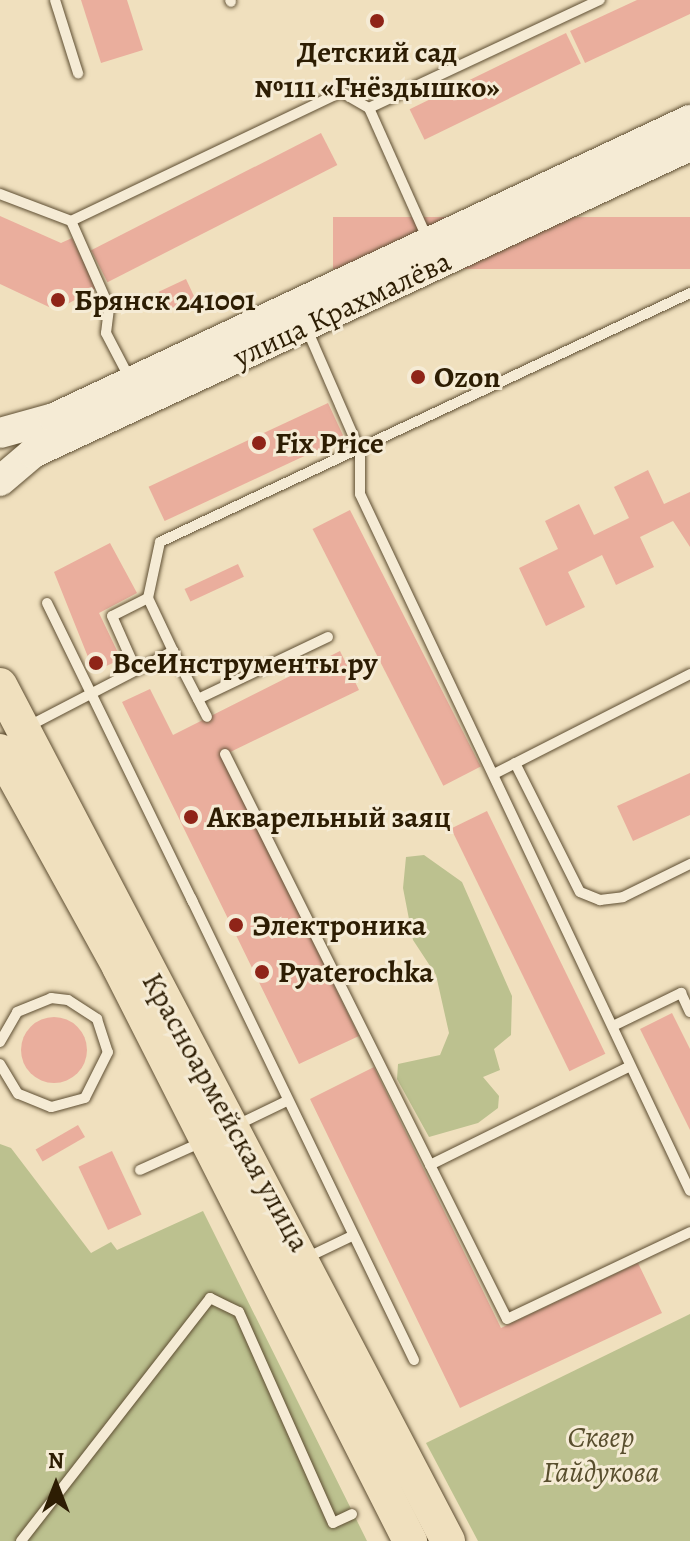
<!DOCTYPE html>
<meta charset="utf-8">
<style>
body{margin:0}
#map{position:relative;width:690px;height:1541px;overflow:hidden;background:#f0e0be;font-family:Alegreya,serif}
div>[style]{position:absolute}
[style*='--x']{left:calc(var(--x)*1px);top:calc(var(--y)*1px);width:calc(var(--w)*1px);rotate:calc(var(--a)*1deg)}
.green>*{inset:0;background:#bcc18f}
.building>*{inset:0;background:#eaae9d;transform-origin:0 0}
.round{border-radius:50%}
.roads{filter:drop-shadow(0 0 2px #5e4e32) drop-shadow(0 0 2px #5e4e32)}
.lane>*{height:10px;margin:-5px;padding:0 5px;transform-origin:5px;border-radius:5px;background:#f5ebd5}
.secondary>*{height:30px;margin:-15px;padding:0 15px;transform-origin:15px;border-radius:15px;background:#f5ebd5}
.primary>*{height:34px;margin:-17px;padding:0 17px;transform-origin:17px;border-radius:17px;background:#f0e0be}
.dots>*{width:22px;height:22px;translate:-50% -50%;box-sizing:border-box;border:4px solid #f5ebd5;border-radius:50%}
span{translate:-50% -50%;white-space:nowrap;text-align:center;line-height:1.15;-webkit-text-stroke:6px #f5ebd5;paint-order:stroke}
.poi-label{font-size:30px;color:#2d1d03;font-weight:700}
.left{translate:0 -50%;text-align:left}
.street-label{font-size:30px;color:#2d1d03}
.park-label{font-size:30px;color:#584e2d;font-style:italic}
.north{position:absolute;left:16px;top:1445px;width:80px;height:80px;-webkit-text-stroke:6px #f5ebd5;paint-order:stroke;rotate:0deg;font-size:22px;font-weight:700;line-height:32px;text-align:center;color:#2d1d03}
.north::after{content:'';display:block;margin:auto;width:28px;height:36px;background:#2d1d03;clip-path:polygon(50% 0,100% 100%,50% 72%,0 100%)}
</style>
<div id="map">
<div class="green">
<i style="clip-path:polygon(424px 855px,462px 882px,512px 996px,511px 1035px,494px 1049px,500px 1070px,483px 1077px,499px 1096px,498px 1108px,478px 1123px,429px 1137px,397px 1079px,398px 1064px,440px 1055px,449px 1033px,436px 975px,413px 940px,403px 888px,406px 857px)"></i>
<i style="clip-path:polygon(0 1144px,11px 1148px,91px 1253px,111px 1242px,117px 1250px,203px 1211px,367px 1541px,0 1541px)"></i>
<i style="clip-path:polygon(690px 1314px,690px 1541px,478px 1541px,426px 1443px)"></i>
</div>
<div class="building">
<i style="clip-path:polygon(81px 0,127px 0,143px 50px,101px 63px)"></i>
<i style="clip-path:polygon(637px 0,690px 0,690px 14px,585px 63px,570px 31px)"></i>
<i style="left:566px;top:33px;width:34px;height:174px;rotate:64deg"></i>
<i style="left:321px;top:133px;width:36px;height:258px;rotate:63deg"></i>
<i style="clip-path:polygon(0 216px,61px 243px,72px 238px,96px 288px,64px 306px,53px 299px,49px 307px,0 284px)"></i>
<i style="left:690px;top:217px;width:52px;height:357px;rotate:90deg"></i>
<i style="left:186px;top:279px;width:21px;height:30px;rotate:65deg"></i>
<i style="left:328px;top:403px;width:38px;height:198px;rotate:65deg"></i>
<i style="clip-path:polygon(648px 470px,664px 504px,690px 492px,690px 547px,673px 521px,640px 537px,654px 567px,616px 585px,602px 555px,568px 572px,585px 607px,546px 626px,519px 568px,558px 549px,545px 521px,579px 504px,594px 535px,629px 518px,614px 487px)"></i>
<i style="left:350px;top:510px;width:288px;height:42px;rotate:63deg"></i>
<i style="clip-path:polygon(110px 543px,137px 593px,99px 613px,121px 659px,94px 672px,54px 572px)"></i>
<i style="left:238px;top:564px;width:14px;height:59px;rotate:65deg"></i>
<i style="clip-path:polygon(340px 651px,359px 690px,222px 756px,359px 1036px,299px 1064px,122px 702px,150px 689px,173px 735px)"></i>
<i style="clip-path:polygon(690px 773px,690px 815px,633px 841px,617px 806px)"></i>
<i style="left:487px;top:811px;width:270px;height:40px;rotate:64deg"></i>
<i style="clip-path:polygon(672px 1013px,690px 1049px,690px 1130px,640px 1029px)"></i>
<i class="round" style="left:21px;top:1017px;width:66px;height:66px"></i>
<i style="clip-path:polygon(374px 1067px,501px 1328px,638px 1263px,662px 1313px,460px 1408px,310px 1099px)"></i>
<i style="left:78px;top:1125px;width:14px;height:49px;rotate:60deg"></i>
<i style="left:112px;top:1151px;width:70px;height:37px;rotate:65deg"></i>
</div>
<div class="roads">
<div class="lane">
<i style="--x:55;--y:0;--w:77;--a:72.5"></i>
<i style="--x:230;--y:0;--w:2;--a:63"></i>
<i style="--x:369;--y:108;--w:145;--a:65.9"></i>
<i style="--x:0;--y:194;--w:76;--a:20.8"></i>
<i style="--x:306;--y:327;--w:135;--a:66.5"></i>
<i style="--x:360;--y:451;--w:43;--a:90"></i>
<i style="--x:360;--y:494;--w:771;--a:64.66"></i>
<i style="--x:130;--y:379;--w:52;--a:-117.6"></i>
<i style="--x:106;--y:333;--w:26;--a:-83"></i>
<i style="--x:109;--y:307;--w:94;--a:-113.8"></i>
<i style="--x:71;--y:221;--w:299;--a:-25.5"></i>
<i style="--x:341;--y:92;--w:32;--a:30"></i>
<i style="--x:369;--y:108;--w:255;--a:-25.1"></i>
<i style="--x:148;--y:598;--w:57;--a:-77.9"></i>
<i style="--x:160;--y:542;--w:586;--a:-25.16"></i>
<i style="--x:47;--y:603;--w:333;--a:64"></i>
<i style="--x:173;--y:651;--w:74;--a:62.7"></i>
<i style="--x:198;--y:699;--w:144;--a:-25.5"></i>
<i style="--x:27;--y:727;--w:165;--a:-27.5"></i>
<i style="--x:173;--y:651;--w:59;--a:-115.3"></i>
<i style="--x:148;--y:598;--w:40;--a:153.4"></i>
<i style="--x:112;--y:616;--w:57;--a:66.1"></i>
<i style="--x:225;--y:754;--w:631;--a:63.48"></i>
<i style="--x:507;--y:1319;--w:203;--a:-25.4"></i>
<i style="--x:515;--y:763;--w:144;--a:63.3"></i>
<i style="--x:580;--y:892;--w:22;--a:22"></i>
<i style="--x:600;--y:900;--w:23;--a:-7"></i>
<i style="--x:623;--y:897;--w:75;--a:-26.2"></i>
<i style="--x:494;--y:774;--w:220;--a:-27"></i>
<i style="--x:191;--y:898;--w:513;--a:64.23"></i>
<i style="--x:613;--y:1026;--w:76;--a:-25.9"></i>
<i style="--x:681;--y:993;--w:21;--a:65"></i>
<i style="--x:0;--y:1042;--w:34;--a:-60"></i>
<i style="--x:17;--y:1012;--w:37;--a:-22"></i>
<i style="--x:51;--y:998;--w:17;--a:7"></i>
<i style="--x:68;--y:1000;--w:35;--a:33"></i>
<i style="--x:97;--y:1019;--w:35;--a:72"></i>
<i style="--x:108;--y:1052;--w:51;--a:116.6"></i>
<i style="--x:85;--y:1098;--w:35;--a:165"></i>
<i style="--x:51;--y:1107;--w:35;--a:-158"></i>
<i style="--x:18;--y:1094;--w:35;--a:-121"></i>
<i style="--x:235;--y:1126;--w:58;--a:-25.7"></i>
<i style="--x:430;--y:1165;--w:223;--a:-26.3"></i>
<i style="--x:140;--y:1170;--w:68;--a:-24.3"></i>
<i style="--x:306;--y:1258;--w:51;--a:-25.6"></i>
<i style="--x:21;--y:1541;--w:308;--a:-52.1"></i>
<i style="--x:210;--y:1298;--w:32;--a:26"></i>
<i style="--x:239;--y:1312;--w:231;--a:66"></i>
<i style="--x:333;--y:1523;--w:21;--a:-25"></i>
</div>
<div class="secondary">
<i style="--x:0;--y:433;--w:56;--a:-15.5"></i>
<i style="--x:54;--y:418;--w:702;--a:-25.11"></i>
<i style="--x:0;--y:481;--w:43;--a:-40.3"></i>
<i style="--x:33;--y:453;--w:725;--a:-25.05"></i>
</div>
<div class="primary">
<i style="--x:0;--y:685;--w:966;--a:62.37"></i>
<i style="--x:0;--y:751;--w:247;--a:61.1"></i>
<i style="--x:119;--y:967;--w:644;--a:63.12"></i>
</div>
</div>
<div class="dots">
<i style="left:377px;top:21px;background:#8f2418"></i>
<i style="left:58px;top:300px;background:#8f2418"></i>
<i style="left:418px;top:377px;background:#8f2418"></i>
<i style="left:259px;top:443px;background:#8f2418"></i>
<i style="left:96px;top:663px;background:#8f2418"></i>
<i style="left:191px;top:817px;background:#8f2418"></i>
<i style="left:236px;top:925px;background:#8f2418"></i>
<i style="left:262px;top:972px;background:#8f2418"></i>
</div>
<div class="poi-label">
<span style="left:377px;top:69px">Детский сад<br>№111 «Гнёздышко»</span>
<span class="left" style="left:74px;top:300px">Брянск 241001</span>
<span class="left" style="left:434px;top:377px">Ozon</span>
<span class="left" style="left:275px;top:443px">Fix Price</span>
<span class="left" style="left:112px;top:663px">ВсеИнструменты.ру</span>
<span class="left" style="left:207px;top:817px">Акварельный заяц</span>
<span class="left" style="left:252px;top:925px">Электроника</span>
<span class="left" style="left:278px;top:972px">Pyaterochka</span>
</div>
<div class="street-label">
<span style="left:342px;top:309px;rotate:-25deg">улица Крахмалёва</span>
<span style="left:226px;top:1112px;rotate:61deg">Красноармейская улица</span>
</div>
<div class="park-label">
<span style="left:601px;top:1454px">Сквер<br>Гайдукова</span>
</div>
<div class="north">N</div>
</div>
